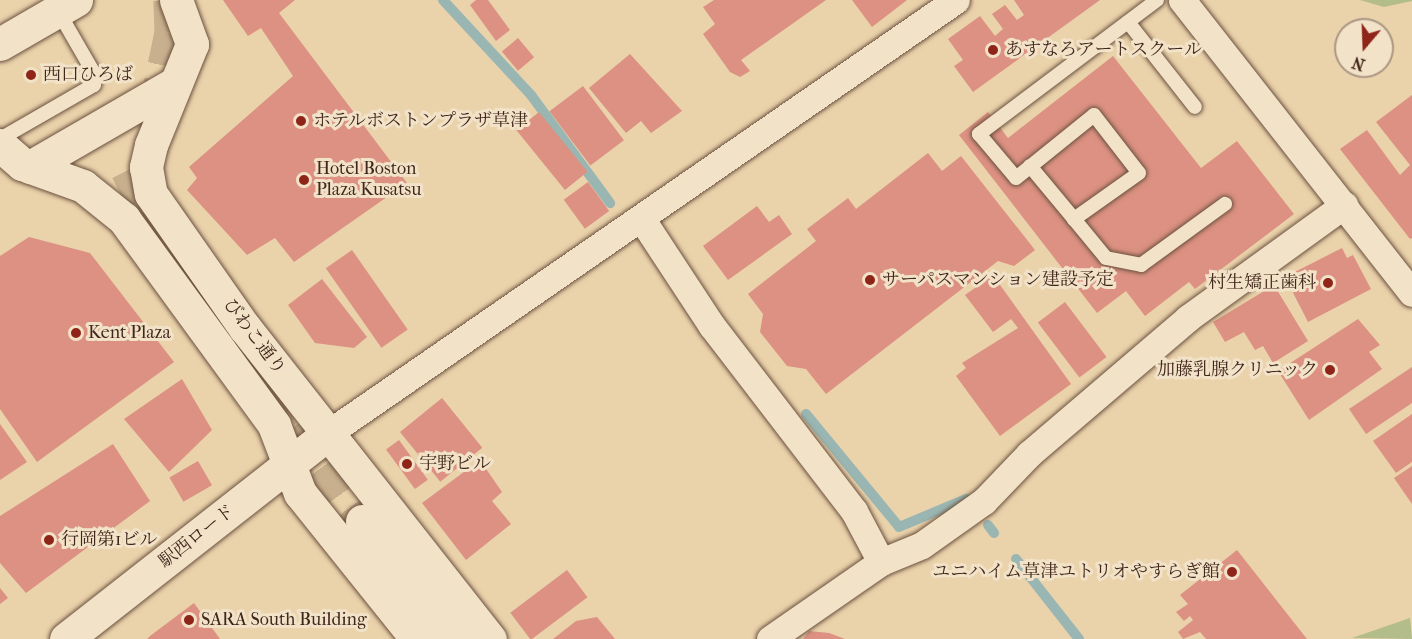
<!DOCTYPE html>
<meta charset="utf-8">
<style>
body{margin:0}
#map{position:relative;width:1412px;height:639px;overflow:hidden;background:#ead2ab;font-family:"IM FELL French Canon","Noto Serif JP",serif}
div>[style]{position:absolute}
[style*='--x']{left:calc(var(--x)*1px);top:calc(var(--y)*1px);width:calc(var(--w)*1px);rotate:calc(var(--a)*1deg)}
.green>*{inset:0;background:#b3bd8c}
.stream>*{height:10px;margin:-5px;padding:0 5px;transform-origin:5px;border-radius:5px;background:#9ab6b2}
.building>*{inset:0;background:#dc9182;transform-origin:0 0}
.tertiary-tunnel>*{height:33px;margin-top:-16.5px;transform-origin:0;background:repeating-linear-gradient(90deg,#c8b08e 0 33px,transparent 0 49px)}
.roads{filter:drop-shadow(0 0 2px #6b513f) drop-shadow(0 0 2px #6b513f)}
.service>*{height:14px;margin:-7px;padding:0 7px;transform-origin:7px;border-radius:7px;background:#f1e2c8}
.minor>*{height:27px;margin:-13.5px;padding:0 13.5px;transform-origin:13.5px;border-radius:13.5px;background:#f1e2c8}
.tertiary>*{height:33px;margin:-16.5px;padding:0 16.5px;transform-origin:16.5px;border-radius:16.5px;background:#f1e2c8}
.dots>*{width:16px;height:16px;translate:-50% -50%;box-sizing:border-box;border:3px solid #f1e2c8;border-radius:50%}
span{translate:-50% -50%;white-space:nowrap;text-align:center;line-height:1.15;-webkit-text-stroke:6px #f1e2c8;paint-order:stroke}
.poi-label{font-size:18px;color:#41261b}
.left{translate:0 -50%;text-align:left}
.right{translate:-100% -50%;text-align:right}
.street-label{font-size:18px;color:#41261b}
.north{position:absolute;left:1334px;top:18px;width:60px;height:60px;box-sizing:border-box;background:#f1e2c8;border:2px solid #ab9783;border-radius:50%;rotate:199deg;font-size:16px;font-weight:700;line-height:24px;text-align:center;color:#41261b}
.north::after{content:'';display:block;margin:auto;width:21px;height:27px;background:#8f2418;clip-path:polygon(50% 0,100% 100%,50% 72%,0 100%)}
</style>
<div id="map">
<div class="green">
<i style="clip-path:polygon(1360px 0,1412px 0,1412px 1px,1384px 7px)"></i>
<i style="clip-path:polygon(1410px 618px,1412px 639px,1352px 638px)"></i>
</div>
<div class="stream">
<i style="--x:443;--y:0;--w:129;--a:47.2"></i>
<i style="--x:531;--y:95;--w:134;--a:53.8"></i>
<i style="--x:806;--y:414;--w:146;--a:50.5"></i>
<i style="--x:899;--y:527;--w:73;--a:-22.7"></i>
<i style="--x:988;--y:525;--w:10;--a:53"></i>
<i style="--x:1016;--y:559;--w:102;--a:51.8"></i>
</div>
<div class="building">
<i style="clip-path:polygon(223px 0,295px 0,279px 13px,407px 183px,294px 262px,275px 238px,247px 255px,187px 190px,197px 178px,189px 167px,293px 76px,261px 28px,248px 36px)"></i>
<i style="clip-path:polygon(476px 0,488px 0,510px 30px,496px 41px,470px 5px)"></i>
<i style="clip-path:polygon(714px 0,826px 0,741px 60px,750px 71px,740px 77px,730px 72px,703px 34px,715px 24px,703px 7px)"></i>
<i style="clip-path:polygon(852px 0,907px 0,872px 27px)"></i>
<i style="clip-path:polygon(1014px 0,1100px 0,973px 92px,954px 66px,963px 60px,948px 39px,980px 16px,995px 36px,1003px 29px,992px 14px,1005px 5px,1017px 20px,1024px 15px)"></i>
<i style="left:518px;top:38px;width:25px;height:21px;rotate:50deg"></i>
<i style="clip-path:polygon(630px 54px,682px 111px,651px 133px,641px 121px,626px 133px,589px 88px)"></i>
<i style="clip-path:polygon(1113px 56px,1201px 168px,1237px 141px,1294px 214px,1195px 289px,1189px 282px,1145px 316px,1126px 291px,1097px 313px,959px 135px,988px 112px,1008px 138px)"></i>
<i style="left:583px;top:86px;width:68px;height:42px;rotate:53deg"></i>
<i style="clip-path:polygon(1412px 95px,1412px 238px,1410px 239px,1340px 149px,1367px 130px,1400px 175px,1410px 165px,1376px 122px)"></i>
<i style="left:539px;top:112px;width:77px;height:29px;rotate:51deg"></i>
<i style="clip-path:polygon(928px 153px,942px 171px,961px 156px,1035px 250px,1014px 266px,998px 261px,826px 394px,806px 369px,787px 366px,760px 332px,763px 314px,748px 294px,816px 241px,807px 229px,848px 198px,856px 209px)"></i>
<i style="left:588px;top:182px;width:36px;height:30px;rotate:54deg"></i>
<i style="clip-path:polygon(757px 206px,769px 222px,779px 215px,792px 234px,728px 280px,703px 246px)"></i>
<i style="clip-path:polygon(29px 237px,90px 253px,174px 362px,37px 462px,0 409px,0 256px)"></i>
<i style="clip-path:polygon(1342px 248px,1347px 258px,1353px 255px,1371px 289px,1308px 322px,1285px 277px)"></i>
<i style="left:352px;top:250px;width:97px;height:32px;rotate:55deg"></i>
<i style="clip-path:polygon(993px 275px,1071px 384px,1000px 436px,956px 376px,966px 368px,962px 363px,1018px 328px,1011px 319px,993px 332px,965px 295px)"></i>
<i style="clip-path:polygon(322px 279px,367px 337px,354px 348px,315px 343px,288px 305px)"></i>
<i style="clip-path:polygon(1274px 285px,1308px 341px,1273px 363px,1263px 346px,1255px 350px,1244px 332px,1225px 342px,1213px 322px)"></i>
<i style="left:1065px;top:302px;width:69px;height:34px;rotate:53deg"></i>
<i style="clip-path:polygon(1358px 319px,1380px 345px,1369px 352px,1382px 369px,1309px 420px,1278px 371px)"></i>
<i style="clip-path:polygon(1412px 367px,1412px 403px,1366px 434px,1349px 409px)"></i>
<i style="clip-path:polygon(182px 379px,212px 430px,169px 472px,124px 419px)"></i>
<i style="left:442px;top:398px;width:64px;height:54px;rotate:51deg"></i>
<i style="clip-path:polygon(1412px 414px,1412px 462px,1396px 473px,1373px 441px)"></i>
<i style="clip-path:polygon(0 424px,27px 462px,0 480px)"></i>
<i style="left:399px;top:440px;width:49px;height:16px;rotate:54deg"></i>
<i style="clip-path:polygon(113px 444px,150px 501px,26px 593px,0 563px,0 516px)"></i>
<i style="clip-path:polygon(480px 460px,502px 492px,492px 501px,511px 524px,466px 560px,422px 503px)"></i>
<i style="left:198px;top:461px;width:28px;height:33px;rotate:60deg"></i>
<i style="clip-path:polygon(1412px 466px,1412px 504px,1394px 478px)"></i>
<i style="clip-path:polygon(1237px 550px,1307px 639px,1206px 639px,1200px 632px,1183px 639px,1178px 632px,1193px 620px,1190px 616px,1184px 621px,1176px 612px,1188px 604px,1180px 595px)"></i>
<i style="left:567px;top:570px;width:34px;height:71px;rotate:53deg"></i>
<i style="clip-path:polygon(0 588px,8px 598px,0 604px)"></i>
<i style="clip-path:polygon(194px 603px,220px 639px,147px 639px,150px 636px)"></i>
<i style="clip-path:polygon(597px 617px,615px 639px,553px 639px,576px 621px)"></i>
<i style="clip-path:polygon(809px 631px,829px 633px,845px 639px,803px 639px)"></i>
</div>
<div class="tertiary-tunnel">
<i style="--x:154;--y:113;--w:83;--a:-78.1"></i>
<i style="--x:171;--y:32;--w:32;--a:-92"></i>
<i style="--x:127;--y:170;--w:45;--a:63.4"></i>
<i style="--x:147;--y:210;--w:164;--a:56.7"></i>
<i style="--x:265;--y:387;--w:165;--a:54.1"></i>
</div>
<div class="roads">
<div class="service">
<i style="--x:1157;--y:0;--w:223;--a:143"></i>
<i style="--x:979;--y:134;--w:57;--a:49.9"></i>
<i style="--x:1016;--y:178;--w:100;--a:-38.9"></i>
<i style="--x:1094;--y:115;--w:73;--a:52.2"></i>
<i style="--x:1139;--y:173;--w:80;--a:144.7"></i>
<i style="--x:1074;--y:219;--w:50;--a:50.6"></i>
<i style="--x:1106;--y:258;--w:36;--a:11"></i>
<i style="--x:1141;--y:265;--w:104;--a:-36"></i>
<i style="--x:1128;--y:22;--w:108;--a:51.8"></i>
<i style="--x:0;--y:139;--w:108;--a:-29.9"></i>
<i style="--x:94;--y:85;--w:10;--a:-84"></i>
<i style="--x:95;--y:75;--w:74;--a:-120"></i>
<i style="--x:1030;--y:166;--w:69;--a:50.3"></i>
</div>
<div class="minor">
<i style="--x:1182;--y:0;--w:372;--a:51.9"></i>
<i style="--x:641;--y:218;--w:129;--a:56.7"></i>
<i style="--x:712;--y:326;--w:233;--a:52.5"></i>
<i style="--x:854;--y:511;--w:58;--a:62.1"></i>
<i style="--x:327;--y:434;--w:764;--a:-34.61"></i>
<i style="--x:770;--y:639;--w:135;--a:-34.7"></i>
<i style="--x:881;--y:562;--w:44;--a:-22.5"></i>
<i style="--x:922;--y:545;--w:76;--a:-35.4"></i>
<i style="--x:984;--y:501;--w:65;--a:-46.2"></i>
<i style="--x:1029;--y:454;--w:209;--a:-40.5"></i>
<i style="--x:1188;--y:318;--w:193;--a:-35.9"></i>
</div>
<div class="tertiary">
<i style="--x:176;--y:0;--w:47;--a:70"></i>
<i style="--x:192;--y:44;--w:109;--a:112.1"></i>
<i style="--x:151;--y:145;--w:23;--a:103"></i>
<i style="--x:146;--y:167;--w:27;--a:80"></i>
<i style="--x:151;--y:194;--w:164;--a:55"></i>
<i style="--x:245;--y:328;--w:396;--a:51.8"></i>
<i style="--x:0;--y:44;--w:88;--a:-30.1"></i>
<i style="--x:0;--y:145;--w:29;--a:41"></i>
<i style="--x:22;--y:164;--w:65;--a:19.8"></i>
<i style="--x:83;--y:186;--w:53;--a:38.8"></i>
<i style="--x:124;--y:219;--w:255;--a:53.9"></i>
<i style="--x:274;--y:425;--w:73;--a:69.1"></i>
<i style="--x:300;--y:493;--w:187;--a:51.3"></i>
<i style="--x:30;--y:167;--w:166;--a:-30"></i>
<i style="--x:362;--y:521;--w:150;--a:52.1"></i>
<i style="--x:66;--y:639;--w:332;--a:-38.1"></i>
</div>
</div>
<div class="dots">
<i style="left:993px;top:50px;background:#8f2418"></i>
<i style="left:31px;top:75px;background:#8f2418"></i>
<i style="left:301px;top:121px;background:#8f2418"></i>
<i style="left:304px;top:180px;background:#8f2418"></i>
<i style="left:870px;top:280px;background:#8f2418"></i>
<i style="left:1328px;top:283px;background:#8f2418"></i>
<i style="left:76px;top:333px;background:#8f2418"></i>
<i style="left:1330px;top:370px;background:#8f2418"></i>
<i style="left:407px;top:464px;background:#8f2418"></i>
<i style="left:49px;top:540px;background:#8f2418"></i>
<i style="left:1232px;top:572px;background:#8f2418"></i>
<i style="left:189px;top:620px;background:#8f2418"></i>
</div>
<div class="poi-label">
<span class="left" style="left:1005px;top:50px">あすなろアートスクール</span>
<span class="left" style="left:43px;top:75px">西口ひろば</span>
<span class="left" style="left:313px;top:121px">ホテルボストンプラザ草津</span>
<span class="left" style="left:316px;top:180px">Hotel Boston<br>Plaza Kusatsu</span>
<span class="left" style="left:882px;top:280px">サーパスマンション建設予定</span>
<span class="right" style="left:1316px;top:283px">村生矯正歯科</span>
<span class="left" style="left:88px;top:333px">Kent Plaza</span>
<span class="right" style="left:1318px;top:370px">加藤乳腺クリニック</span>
<span class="left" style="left:419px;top:464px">宇野ビル</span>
<span class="left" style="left:61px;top:540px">行岡第1ビル</span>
<span class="right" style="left:1220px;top:572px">ユニハイム草津ユトリオやすらぎ館</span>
<span class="left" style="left:201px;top:620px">SARA South Building</span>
</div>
<div class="street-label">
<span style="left:254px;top:337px;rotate:53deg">びわこ通り</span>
<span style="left:197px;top:537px;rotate:-38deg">駅西ロード</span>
</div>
<div class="north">N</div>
</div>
